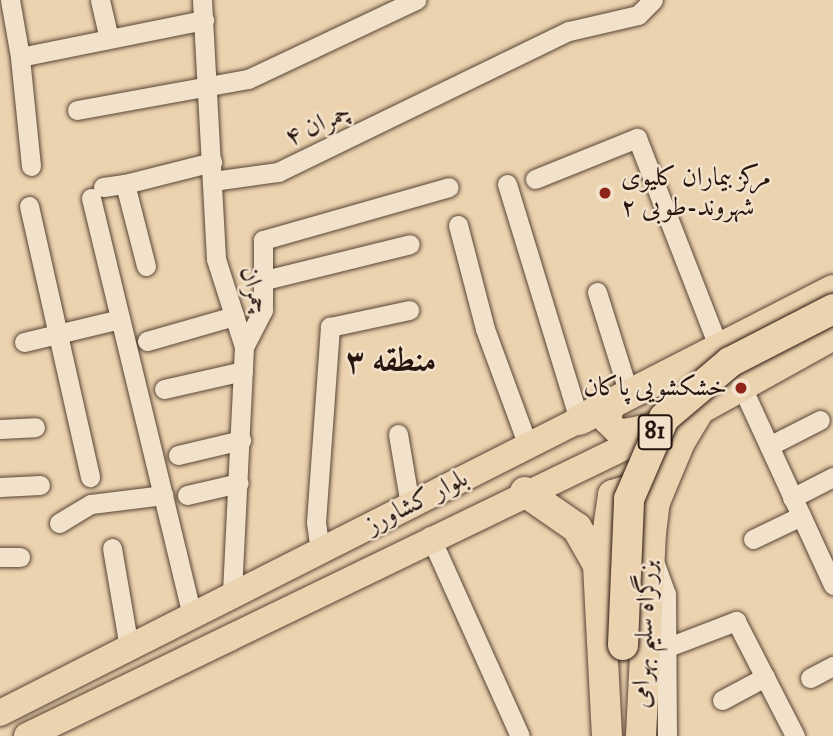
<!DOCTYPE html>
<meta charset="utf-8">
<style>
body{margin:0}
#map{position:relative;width:833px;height:736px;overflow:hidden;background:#ecd3af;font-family:"IM FELL DW Pica",Amiri,serif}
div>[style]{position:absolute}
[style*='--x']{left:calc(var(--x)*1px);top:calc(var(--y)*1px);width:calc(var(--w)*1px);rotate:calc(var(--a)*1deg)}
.roads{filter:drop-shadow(0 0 2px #584436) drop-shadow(0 0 2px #584436)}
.minor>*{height:19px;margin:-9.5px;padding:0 9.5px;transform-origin:9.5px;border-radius:9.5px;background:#f3e2cb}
.major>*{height:26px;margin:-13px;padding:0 13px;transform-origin:13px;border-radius:13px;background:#ecd3af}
.highway>*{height:30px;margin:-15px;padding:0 15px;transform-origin:15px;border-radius:15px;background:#ecd3af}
.bridges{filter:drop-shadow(0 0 2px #26150e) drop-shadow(0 0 2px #26150e)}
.highway-bridge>*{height:30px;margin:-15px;padding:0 15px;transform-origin:15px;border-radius:15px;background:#ecd3af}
.dots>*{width:19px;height:19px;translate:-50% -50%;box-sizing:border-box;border:4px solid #f3e2cb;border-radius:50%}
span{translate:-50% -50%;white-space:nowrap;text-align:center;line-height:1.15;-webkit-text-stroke:5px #f3e2cb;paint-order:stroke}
.shield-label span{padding:2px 5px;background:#f3e2cb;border:2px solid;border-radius:5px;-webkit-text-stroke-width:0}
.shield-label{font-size:24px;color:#26150e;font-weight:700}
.street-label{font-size:26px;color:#26150e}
.poi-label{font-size:26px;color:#26150e}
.left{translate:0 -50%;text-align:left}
.right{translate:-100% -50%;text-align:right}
.district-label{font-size:33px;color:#26150e;font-weight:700}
</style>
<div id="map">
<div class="roads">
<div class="minor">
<i style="--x:10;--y:0;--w:58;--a:80"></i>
<i style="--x:100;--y:0;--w:39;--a:77"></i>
<i style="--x:202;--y:0;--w:259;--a:86.9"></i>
<i style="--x:216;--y:259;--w:92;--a:72.3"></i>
<i style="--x:244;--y:347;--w:248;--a:92.8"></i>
<i style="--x:77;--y:110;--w:174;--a:-10.3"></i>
<i style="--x:248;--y:79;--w:186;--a:-25.2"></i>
<i style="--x:31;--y:166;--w:110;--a:-95.8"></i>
<i style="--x:20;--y:57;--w:188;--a:-11.4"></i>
<i style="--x:535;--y:179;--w:110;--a:-21.9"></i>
<i style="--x:637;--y:138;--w:225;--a:68.7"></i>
<i style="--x:213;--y:181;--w:66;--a:-7.9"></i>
<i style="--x:278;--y:172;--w:323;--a:-25.9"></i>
<i style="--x:569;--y:31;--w:71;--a:-13.1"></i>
<i style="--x:638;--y:15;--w:21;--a:-45"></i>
<i style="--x:507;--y:184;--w:247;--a:73"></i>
<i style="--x:103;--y:187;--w:22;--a:-8"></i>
<i style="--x:91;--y:198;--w:430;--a:76.4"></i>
<i style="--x:29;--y:206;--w:278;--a:77.3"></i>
<i style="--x:458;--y:225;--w:107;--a:75.4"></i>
<i style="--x:485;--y:329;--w:125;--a:69.8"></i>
<i style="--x:146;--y:266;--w:85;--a:-104.4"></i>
<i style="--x:125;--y:184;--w:90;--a:-14.2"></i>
<i style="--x:265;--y:280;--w:149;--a:-13.9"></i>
<i style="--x:597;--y:292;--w:107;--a:72.6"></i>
<i style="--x:147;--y:341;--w:91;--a:-16"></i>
<i style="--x:24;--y:342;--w:99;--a:-13.5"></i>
<i style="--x:244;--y:347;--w:42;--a:-62.8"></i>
<i style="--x:263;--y:310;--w:70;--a:-90"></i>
<i style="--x:263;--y:240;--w:193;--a:-15.9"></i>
<i style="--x:741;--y:385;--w:220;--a:65.3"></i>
<i style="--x:164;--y:389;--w:81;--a:-12.8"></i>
<i style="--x:0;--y:429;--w:35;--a:-3"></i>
<i style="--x:398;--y:434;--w:72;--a:80.4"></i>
<i style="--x:769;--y:446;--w:57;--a:-27"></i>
<i style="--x:178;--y:455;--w:65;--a:-13.4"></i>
<i style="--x:0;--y:487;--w:40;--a:-2.9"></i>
<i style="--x:187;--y:495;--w:53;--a:-13"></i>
<i style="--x:792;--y:498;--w:46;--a:-27.1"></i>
<i style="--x:59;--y:523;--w:37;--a:-31"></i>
<i style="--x:91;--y:504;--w:73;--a:-7.1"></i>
<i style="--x:430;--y:536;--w:219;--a:65.8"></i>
<i style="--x:753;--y:539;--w:53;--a:-25.6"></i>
<i style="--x:112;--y:548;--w:100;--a:80.3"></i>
<i style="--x:320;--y:551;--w:29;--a:-98"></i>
<i style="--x:316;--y:522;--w:196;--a:-85.9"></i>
<i style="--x:330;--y:327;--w:81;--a:-12.1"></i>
<i style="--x:0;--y:557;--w:20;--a:0"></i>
<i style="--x:655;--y:564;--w:32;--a:70"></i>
<i style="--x:666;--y:594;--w:142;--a:89.6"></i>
<i style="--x:642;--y:657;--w:101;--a:-21"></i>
<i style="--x:736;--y:621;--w:129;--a:62.8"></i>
<i style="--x:810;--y:678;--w:26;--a:-28"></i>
<i style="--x:722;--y:700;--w:49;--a:-28.1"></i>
</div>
<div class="major">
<i style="--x:613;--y:402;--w:20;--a:108"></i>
<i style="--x:607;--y:421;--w:17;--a:45"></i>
<i style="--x:619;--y:433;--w:31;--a:-11"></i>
<i style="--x:0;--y:713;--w:649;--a:-26.84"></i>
<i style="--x:27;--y:736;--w:714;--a:-25.81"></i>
</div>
<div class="highway">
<i style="--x:579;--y:420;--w:285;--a:-27.1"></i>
<i style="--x:525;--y:492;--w:63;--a:34.7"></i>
<i style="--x:577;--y:528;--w:43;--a:60.4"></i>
<i style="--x:598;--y:565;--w:171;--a:87"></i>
<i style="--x:602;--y:569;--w:75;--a:-81.5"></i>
<i style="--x:613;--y:495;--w:21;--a:-17"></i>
<i style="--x:633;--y:489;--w:21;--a:51"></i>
<i style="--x:641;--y:736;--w:203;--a:-87.2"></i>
<i style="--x:651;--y:533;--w:31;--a:-83"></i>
<i style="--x:655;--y:502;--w:65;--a:-67.4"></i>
<i style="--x:680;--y:442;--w:39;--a:-59"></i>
<i style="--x:700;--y:409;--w:152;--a:-29.1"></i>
</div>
</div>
<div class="bridges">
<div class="highway-bridge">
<i style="--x:623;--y:645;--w:146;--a:-87.6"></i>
<i style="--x:629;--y:499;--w:88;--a:-66.6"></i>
<i style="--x:664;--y:418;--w:87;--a:-40.3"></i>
<i style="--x:730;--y:362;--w:116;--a:-27.2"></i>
</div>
</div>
<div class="dots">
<i style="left:605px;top:193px;background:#8f2418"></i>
<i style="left:741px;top:388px;background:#8f2418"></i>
</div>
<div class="shield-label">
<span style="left:655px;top:432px">81</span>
</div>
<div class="street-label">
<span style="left:318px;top:125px;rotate:-24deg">چمران ۴</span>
<span style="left:254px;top:290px;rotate:73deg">چمران</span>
<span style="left:417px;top:502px;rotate:-27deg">بلوار کشاورز</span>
<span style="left:645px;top:634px;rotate:-87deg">بزرگراه سلیم بهرامی</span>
</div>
<div class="poi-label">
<span class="left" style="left:621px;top:193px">مرکز بیماران کلیوی<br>شهروند-طوبی ۲</span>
<span class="right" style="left:727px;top:388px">خشکشویی پاکان</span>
</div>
<div class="district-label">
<span style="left:391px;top:362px">منطقه ۳</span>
</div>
</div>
